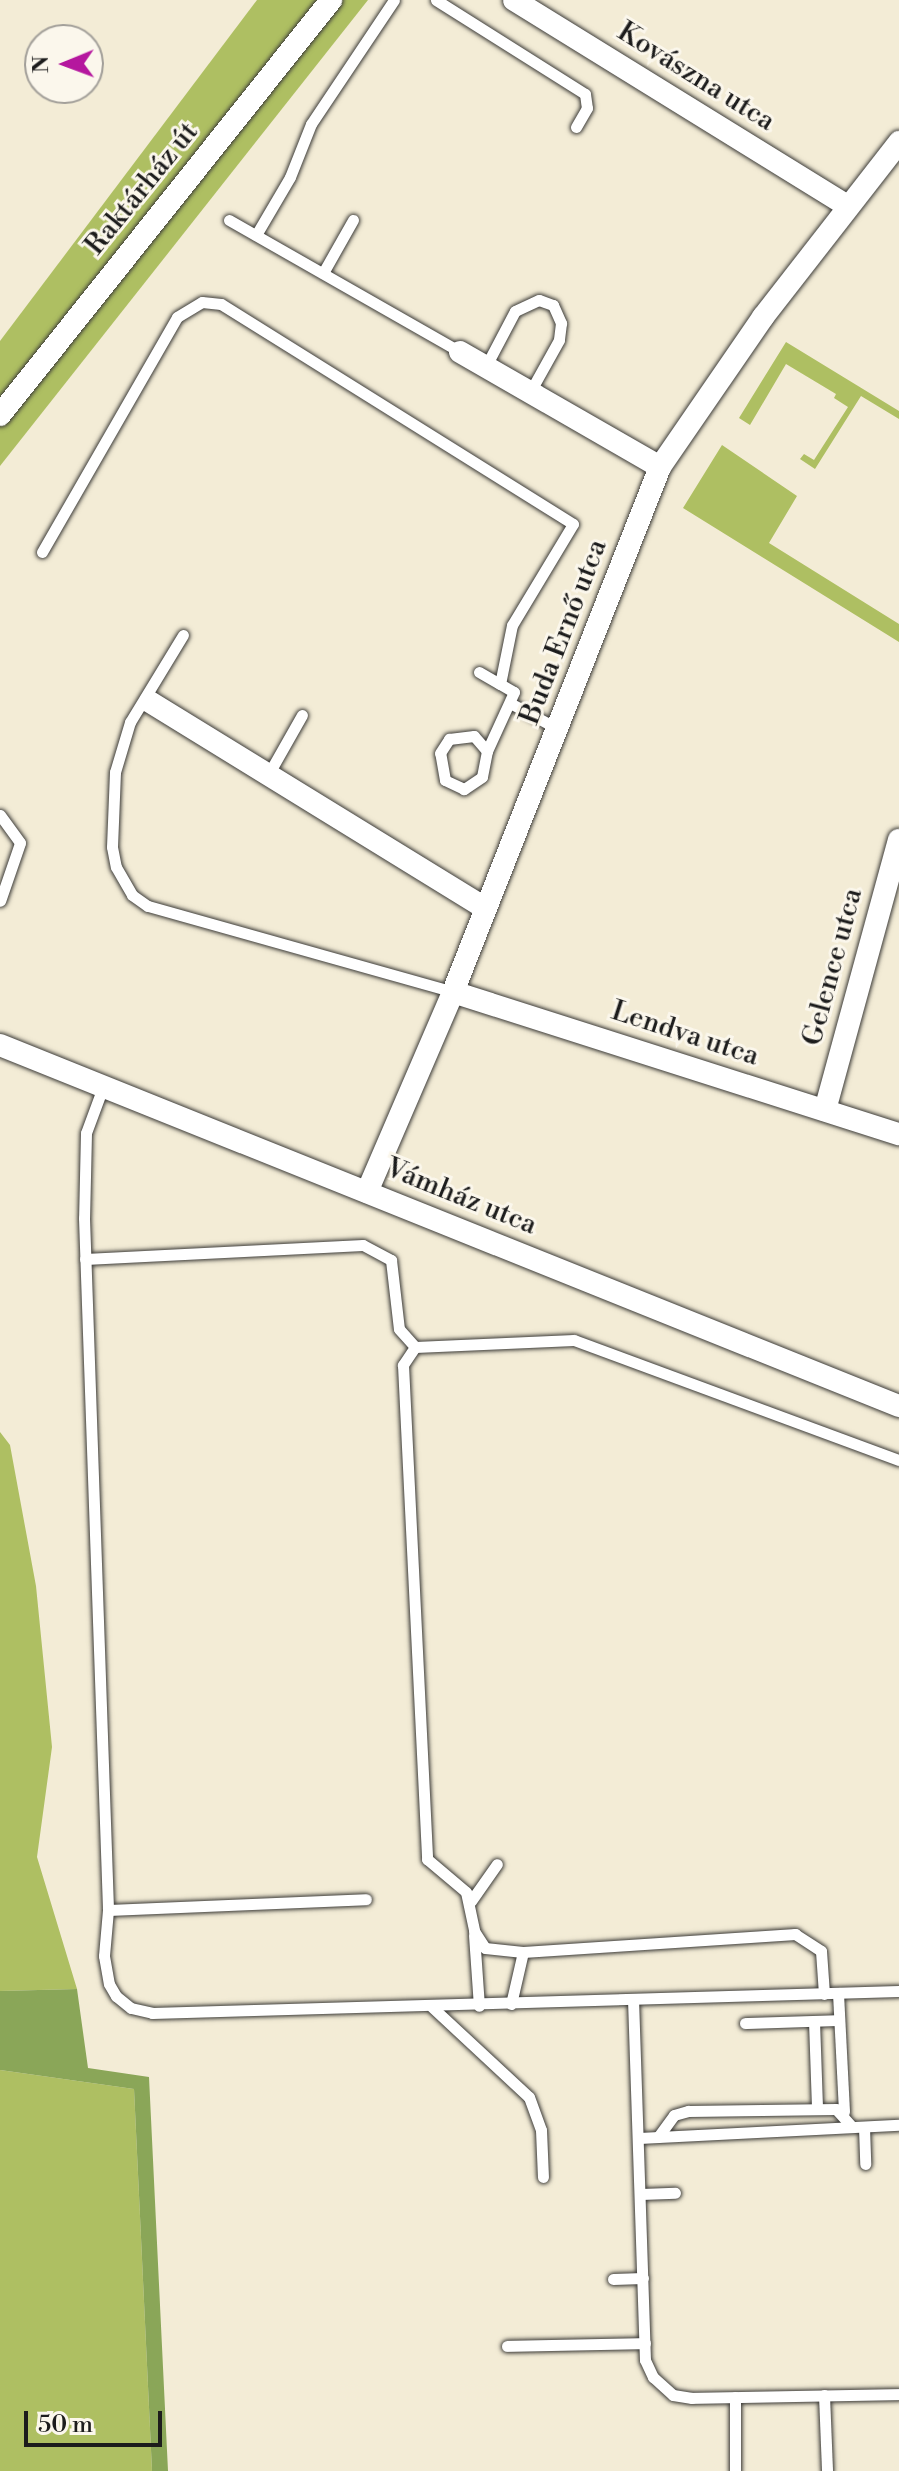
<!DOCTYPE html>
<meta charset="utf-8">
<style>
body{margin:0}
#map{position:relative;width:899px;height:2471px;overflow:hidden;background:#f3ecd6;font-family:"Libre Bodoni",serif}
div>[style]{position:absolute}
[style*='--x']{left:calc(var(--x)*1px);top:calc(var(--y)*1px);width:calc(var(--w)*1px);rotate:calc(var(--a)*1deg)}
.green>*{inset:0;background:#aebf62}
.forest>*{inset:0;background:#8aa658}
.roads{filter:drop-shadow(0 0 2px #3c3b38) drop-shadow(0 0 2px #3c3b38)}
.lane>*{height:11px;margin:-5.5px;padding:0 5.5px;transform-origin:5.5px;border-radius:5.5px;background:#fff}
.street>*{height:22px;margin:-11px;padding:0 11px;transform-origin:11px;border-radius:11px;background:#fff}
span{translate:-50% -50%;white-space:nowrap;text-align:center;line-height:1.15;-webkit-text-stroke:6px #fbf7ec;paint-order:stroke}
.street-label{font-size:28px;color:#1c1c1c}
.north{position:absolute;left:24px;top:24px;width:80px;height:80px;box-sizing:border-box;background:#fbf7ec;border:2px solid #a29f99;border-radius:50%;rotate:269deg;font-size:22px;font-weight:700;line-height:32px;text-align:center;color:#1c1c1c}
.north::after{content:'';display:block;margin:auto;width:28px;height:36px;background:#b5179e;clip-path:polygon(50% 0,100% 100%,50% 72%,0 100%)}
.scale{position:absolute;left:24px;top:2411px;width:138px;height:36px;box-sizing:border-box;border:4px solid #1c1c1c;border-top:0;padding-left:10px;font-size:24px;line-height:28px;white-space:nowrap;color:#1c1c1c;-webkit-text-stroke:6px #fbf7ec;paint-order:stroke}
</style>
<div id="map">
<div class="green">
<i style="clip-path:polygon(257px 0,368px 0,0 466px,0 341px)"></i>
<i style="clip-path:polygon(786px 342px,899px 411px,899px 419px,861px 396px,815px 469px,800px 459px,804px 454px,814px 460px,848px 407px,834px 398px,836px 394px,786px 364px,750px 425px,739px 418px)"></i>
<i style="clip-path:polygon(722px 445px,797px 496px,769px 543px,899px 624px,899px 642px,683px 508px)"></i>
<i style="clip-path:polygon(0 1432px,10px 1445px,36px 1586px,52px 1747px,37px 1857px,77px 1989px,0 1991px)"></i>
<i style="clip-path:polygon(0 2070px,134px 2089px,152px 2471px,0 2471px)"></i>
</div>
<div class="forest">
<i style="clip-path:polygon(77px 1989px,88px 2068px,149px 2077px,168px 2471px,152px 2471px,134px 2089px,0 2070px,0 1991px)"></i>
</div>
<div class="roads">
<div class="lane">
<i style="--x:436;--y:0;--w:176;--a:32.2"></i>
<i style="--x:585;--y:94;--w:14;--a:82"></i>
<i style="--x:587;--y:108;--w:22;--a:120"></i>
<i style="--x:229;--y:220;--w:266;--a:29.7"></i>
<i style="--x:256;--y:235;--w:67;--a:-59.6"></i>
<i style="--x:290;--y:177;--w:57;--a:-68.4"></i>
<i style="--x:311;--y:124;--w:149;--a:-56.2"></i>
<i style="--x:323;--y:273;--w:61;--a:-60.5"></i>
<i style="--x:486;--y:366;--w:62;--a:-62.2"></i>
<i style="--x:515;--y:311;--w:26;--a:-25"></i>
<i style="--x:539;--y:300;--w:15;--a:20"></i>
<i style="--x:553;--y:305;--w:20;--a:66"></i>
<i style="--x:561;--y:323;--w:17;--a:97"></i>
<i style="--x:559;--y:340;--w:60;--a:119.1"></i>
<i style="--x:42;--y:552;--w:271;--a:-60.1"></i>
<i style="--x:177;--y:317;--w:29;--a:-31"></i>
<i style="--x:202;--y:302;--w:19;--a:6"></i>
<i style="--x:221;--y:304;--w:415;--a:32"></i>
<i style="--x:573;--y:524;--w:118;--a:121.1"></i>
<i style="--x:512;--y:625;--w:60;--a:101.5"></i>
<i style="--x:500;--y:684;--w:16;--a:30"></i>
<i style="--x:514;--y:692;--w:65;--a:114.6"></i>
<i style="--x:487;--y:751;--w:26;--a:101"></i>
<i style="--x:482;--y:777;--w:22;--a:146"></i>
<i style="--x:464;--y:789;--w:21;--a:-155"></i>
<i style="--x:445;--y:780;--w:27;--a:-100"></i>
<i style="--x:440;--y:753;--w:17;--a:-57"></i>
<i style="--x:449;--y:739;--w:25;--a:-7"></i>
<i style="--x:474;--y:736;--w:20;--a:49"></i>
<i style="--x:183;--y:635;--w:102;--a:121.3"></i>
<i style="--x:130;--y:722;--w:52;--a:106.7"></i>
<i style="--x:115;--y:772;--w:75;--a:92.3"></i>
<i style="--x:112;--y:847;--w:20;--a:79"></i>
<i style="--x:116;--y:867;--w:32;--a:60"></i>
<i style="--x:132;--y:895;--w:19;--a:35"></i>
<i style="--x:148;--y:906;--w:317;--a:15.7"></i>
<i style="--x:479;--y:672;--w:24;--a:30"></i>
<i style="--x:510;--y:703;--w:55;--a:28.4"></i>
<i style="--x:268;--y:775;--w:69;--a:-60.5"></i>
<i style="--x:0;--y:815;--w:34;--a:54"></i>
<i style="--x:20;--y:843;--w:61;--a:109"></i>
<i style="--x:103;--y:1087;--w:49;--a:110.3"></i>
<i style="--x:86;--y:1133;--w:85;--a:91.3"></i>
<i style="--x:84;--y:1218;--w:692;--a:88.01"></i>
<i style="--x:108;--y:1910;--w:46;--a:95"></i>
<i style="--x:104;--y:1956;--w:28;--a:80"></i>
<i style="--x:109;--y:1984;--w:14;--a:60"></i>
<i style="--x:116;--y:1996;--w:19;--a:39"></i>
<i style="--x:131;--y:2008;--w:22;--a:13"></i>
<i style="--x:152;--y:2013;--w:747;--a:-1.69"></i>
<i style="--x:85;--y:1259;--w:278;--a:-2.9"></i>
<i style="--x:363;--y:1245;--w:32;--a:28"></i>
<i style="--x:391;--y:1260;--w:69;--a:83.4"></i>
<i style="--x:399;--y:1329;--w:24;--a:48"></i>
<i style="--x:415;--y:1347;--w:22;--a:124"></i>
<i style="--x:403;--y:1365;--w:495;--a:87.2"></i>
<i style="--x:427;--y:1859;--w:51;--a:40.2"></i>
<i style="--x:466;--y:1892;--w:40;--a:78"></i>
<i style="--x:474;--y:1931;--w:20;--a:57"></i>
<i style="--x:485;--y:1948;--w:38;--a:6"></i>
<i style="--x:415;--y:1347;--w:159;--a:-2.5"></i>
<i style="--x:574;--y:1340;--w:346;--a:20.3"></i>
<i style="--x:471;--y:1901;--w:45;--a:-54.9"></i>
<i style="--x:108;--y:1910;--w:258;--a:-2.4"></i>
<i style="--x:474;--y:1935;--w:71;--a:86"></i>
<i style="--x:838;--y:1993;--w:119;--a:87.1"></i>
<i style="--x:633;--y:1999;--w:361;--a:88.1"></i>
<i style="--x:645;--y:2360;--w:19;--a:65"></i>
<i style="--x:653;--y:2377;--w:27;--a:42"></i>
<i style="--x:673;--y:2395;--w:19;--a:9"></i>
<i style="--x:692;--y:2398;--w:207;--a:-1.1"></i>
<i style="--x:511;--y:2004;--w:53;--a:-77"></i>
<i style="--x:523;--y:1952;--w:273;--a:-3.8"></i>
<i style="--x:795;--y:1934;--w:31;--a:33"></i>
<i style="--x:821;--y:1951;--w:43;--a:86"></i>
<i style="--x:432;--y:2007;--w:132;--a:42.9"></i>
<i style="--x:529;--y:2097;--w:35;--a:70"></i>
<i style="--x:541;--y:2130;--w:47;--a:87.6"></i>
<i style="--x:814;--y:2021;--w:88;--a:88"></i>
<i style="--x:745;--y:2023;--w:94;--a:-1.8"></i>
<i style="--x:864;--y:2127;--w:37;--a:88"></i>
<i style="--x:658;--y:2137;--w:27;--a:-54"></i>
<i style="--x:674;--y:2115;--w:15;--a:-16"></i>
<i style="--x:688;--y:2111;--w:148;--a:-0.8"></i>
<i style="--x:836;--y:2109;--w:24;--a:48"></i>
<i style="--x:639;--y:2138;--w:260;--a:-2.9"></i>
<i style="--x:641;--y:2194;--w:34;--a:-2"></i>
<i style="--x:613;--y:2279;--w:30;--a:-2"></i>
<i style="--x:507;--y:2346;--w:138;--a:-1.2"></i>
<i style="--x:824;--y:2395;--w:76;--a:87.7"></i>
<i style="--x:735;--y:2397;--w:74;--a:90"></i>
</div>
<div class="street">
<i style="--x:514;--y:0;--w:392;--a:31.7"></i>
<i style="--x:460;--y:352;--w:231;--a:29.9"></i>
<i style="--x:0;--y:415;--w:531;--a:-51.42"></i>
<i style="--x:150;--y:702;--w:393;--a:31.6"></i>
<i style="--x:453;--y:992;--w:468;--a:17.7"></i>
<i style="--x:0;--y:1045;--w:969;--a:21.88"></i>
<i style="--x:825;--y:1110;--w:280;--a:-74.7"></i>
<i style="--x:367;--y:1192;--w:218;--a:-66.7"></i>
<i style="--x:453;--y:992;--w:564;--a:-68.48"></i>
<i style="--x:660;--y:467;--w:182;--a:-55.5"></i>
<i style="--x:763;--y:317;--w:222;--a:-52.1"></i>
</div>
</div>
<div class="street-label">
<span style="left:696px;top:77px;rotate:32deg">Kovászna utca</span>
<span style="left:142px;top:189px;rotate:-51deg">Raktárház út</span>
<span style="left:564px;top:632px;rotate:-69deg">Buda Ernő utca</span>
<span style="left:833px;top:967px;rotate:-75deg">Gelence utca</span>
<span style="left:685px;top:1034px;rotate:18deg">Lendva utca</span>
<span style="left:461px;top:1197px;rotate:22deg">Vámház utca</span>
</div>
<div class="north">N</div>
<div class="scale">50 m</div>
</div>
